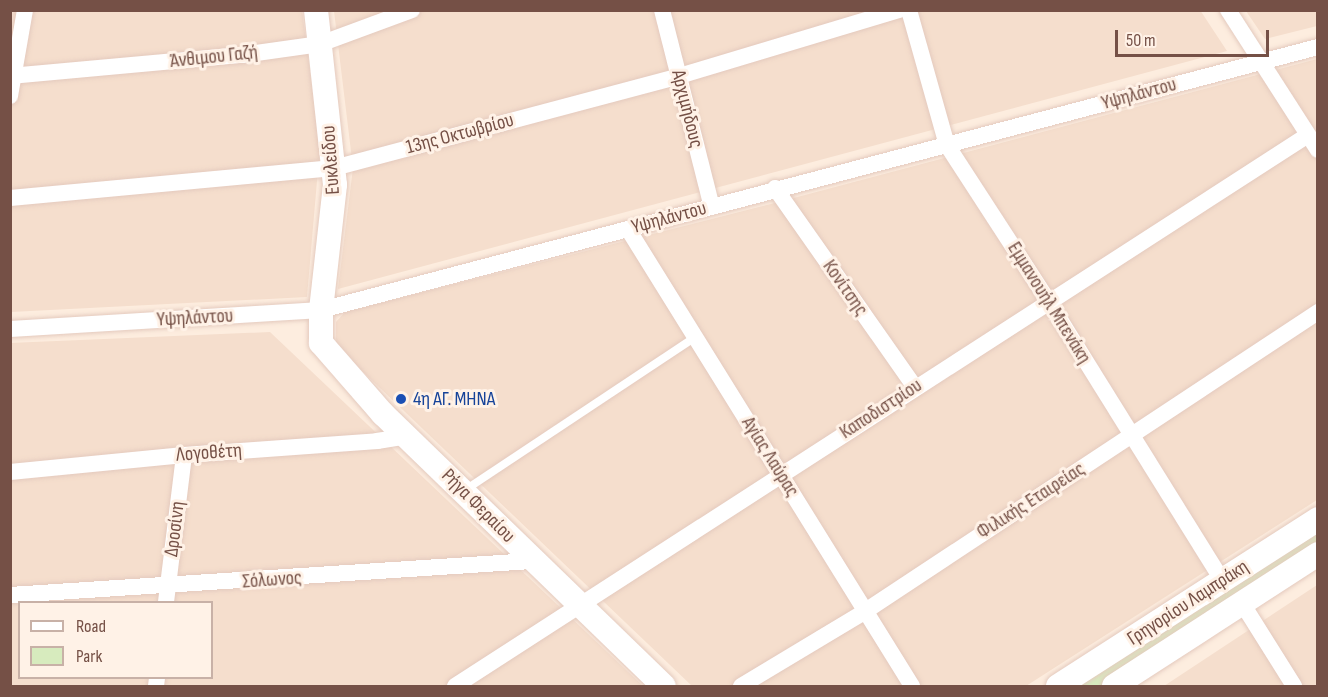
<!DOCTYPE html>
<meta charset="utf-8">
<style>
body{margin:0}
#map{position:relative;width:1328px;height:697px;overflow:hidden;background:#fdeddf;font-family:"Sofia Sans Condensed",sans-serif}
div>[style]{position:absolute}
[style*='--x']{left:calc(var(--x)*1px);top:calc(var(--y)*1px);width:calc(var(--w)*1px);rotate:calc(var(--a)*1deg)}
.residential>*{inset:0;background:#f5decd}
.green>*{inset:0;background:#d7ebbe}
.roads{filter:drop-shadow(0 0 2px #e4cabe) drop-shadow(0 0 2px #e4cabe)}
.lane>*{height:8px;margin:-4px;padding:0 4px;transform-origin:4px;border-radius:4px;background:#fff}
.street>*{height:16px;margin:-8px;padding:0 8px;transform-origin:8px;border-radius:8px;background:#fff}
.secondary>*{height:24px;margin:-12px;padding:0 12px;transform-origin:12px;border-radius:12px;background:#fff}
.dots>*{width:16px;height:16px;translate:-50% -50%;box-sizing:border-box;border:3px solid #fff2e7;border-radius:50%}
span{translate:-50% -50%;white-space:nowrap;text-align:center;line-height:1.15;-webkit-text-stroke:6px #fff2e7;paint-order:stroke}
.street-label{font-size:20px;color:#755046}
.transit-label{font-size:20px;color:#164399}
.left{translate:0 -50%;text-align:left}
.frame{position:absolute;inset:0;border:12px solid #755046;pointer-events:none}
.legend{position:absolute;left:18px;top:601px;width:195px;height:78px;box-sizing:border-box;background:#fff2e7;border:2px solid #c8b1a7;margin:0;padding:8px 10px;list-style:none;font-size:18px;color:#755046}
.legend li{display:flex;align-items:center;gap:12px;height:30px}
.legend b{width:30px;border:2px solid #c8b1a7}
.scale{position:absolute;left:1115px;top:30px;width:154px;height:27px;box-sizing:border-box;border:3px solid #755046;border-top:0;padding-left:8px;font-size:18px;line-height:21px;white-space:nowrap;color:#755046;-webkit-text-stroke:4px #fff2e7;paint-order:stroke}
</style>
<div id="map">
<div class="residential">
<i style="clip-path:polygon(1200px 10px,1227px 51px,338px 289px,353px 168px,334px 11px)"></i>
<i style="clip-path:polygon(10px 11px,302px 11px,320px 146px,307px 297px,11px 312px)"></i>
<i style="clip-path:polygon(1246px 11px,1317px 11px,1317px 26px,1265px 39px)"></i>
<i style="clip-path:polygon(1317px 59px,1317px 500px,1026px 686px,692px 686px,336px 346px,336px 322px,345px 312px,775px 203px)"></i>
<i style="clip-path:polygon(evenodd,270px 332px,643px 686px,11px 686px,10px 343px,270px 332px,20px 602px,212px 602px,212px 678px,20px 678px,20px 602px)"></i>
<i style="clip-path:polygon(1317px 585px,1317px 686px,1164px 686px)"></i>
</div>
<div class="green">
<i style="clip-path:polygon(1317px 531px,1317px 552px,1114px 686px,1076px 686px)"></i>
</div>
<div class="roads">
<div class="lane">
<i style="--x:465;--y:490;--w:276;--a:-33.6"></i>
</div>
<div class="street">
<i style="--x:662;--y:10;--w:203;--a:75.8"></i>
<i style="--x:909;--y:10;--w:140;--a:74.3"></i>
<i style="--x:947;--y:145;--w:187;--a:57"></i>
<i style="--x:1049;--y:302;--w:329;--a:58.1"></i>
<i style="--x:1228;--y:10;--w:166;--a:57.3"></i>
<i style="--x:10;--y:76;--w:233;--a:-5.2"></i>
<i style="--x:242;--y:55;--w:79;--a:-8"></i>
<i style="--x:320;--y:44;--w:98;--a:-20.3"></i>
<i style="--x:10;--y:96;--w:87;--a:-80.1"></i>
<i style="--x:775;--y:188;--w:243;--a:54.9"></i>
<i style="--x:10;--y:198;--w:325;--a:-5.3"></i>
<i style="--x:334;--y:168;--w:357;--a:-14.9"></i>
<i style="--x:679;--y:76;--w:230;--a:-16.7"></i>
<i style="--x:628;--y:229;--w:538;--a:58.14"></i>
<i style="--x:10;--y:329;--w:312;--a:-3.5"></i>
<i style="--x:321;--y:310;--w:1031;--a:-14.78"></i>
<i style="--x:10;--y:472;--w:175;--a:-5.6"></i>
<i style="--x:184;--y:455;--w:194;--a:-4.1"></i>
<i style="--x:377;--y:441;--w:30;--a:-9"></i>
<i style="--x:10;--y:595;--w:523;--a:-3.73"></i>
<i style="--x:166;--y:602;--w:148;--a:-83"></i>
<i style="--x:1242;--y:603;--w:98;--a:57.9"></i>
<i style="--x:156;--y:686;--w:8;--a:-83"></i>
<i style="--x:455;--y:686;--w:1015;--a:-32.86"></i>
<i style="--x:741;--y:686;--w:144;--a:-31"></i>
<i style="--x:864;--y:612;--w:544;--a:-33.46"></i>
</div>
<div class="secondary">
<i style="--x:316;--y:10;--w:176;--a:83.8"></i>
<i style="--x:335;--y:185;--w:126;--a:96.4"></i>
<i style="--x:321;--y:310;--w:33;--a:90"></i>
<i style="--x:321;--y:343;--w:94;--a:48.9"></i>
<i style="--x:383;--y:414;--w:391;--a:44.1"></i>
<i style="--x:1058;--y:686;--w:309;--a:-32.7"></i>
<i style="--x:1114;--y:686;--w:243;--a:-32.9"></i>
</div>
</div>
<div class="dots">
<i style="left:401px;top:399px;background:#1a4fb4"></i>
</div>
<div class="street-label">
<span style="left:214px;top:57px;rotate:-6deg">Άνθιμου Γαζή</span>
<span style="left:1139px;top:94px;rotate:-15deg">Υψηλάντου</span>
<span style="left:687px;top:109px;rotate:76deg">Αρχιμήδους</span>
<span style="left:460px;top:134px;rotate:-15deg">13ης Οκτωβρίου</span>
<span style="left:331px;top:160px;rotate:-94deg">Ευκλείδου</span>
<span style="left:669px;top:218px;rotate:-15deg">Υψηλάντου</span>
<span style="left:845px;top:288px;rotate:55deg">Κονίτσης</span>
<span style="left:1049px;top:303px;rotate:58deg">Εμμανουήλ Μπενάκη</span>
<span style="left:195px;top:318px;rotate:-3deg">Υψηλάντου</span>
<span style="left:881px;top:409px;rotate:-33deg">Καποδιστρίου</span>
<span style="left:209px;top:453px;rotate:-4deg">Λογοθέτη</span>
<span style="left:770px;top:457px;rotate:58deg">Αγίας Λαύρας</span>
<span style="left:1031px;top:501px;rotate:-33deg">Φιλικής Εταιρείας</span>
<span style="left:478px;top:506px;rotate:45deg">Ρήγα Φεραίου</span>
<span style="left:175px;top:529px;rotate:-83deg">Δροσίνη</span>
<span style="left:272px;top:580px;rotate:-4deg">Σόλωνος</span>
<span style="left:1188px;top:603px;rotate:-33deg">Γρηγορίου Λαμπράκη</span>
</div>
<div class="transit-label">
<span class="left" style="left:413px;top:399px">4η ΑΓ. ΜΗΝΑ</span>
</div>
<div class="frame"></div>
<ul class="legend">
<li><b style="height:8px;background:#fff"></b>Road</li>
<li><b style="height:16px;background:#d7ebbe"></b>Park</li>
</ul>
<div class="scale">50 m</div>
</div>
